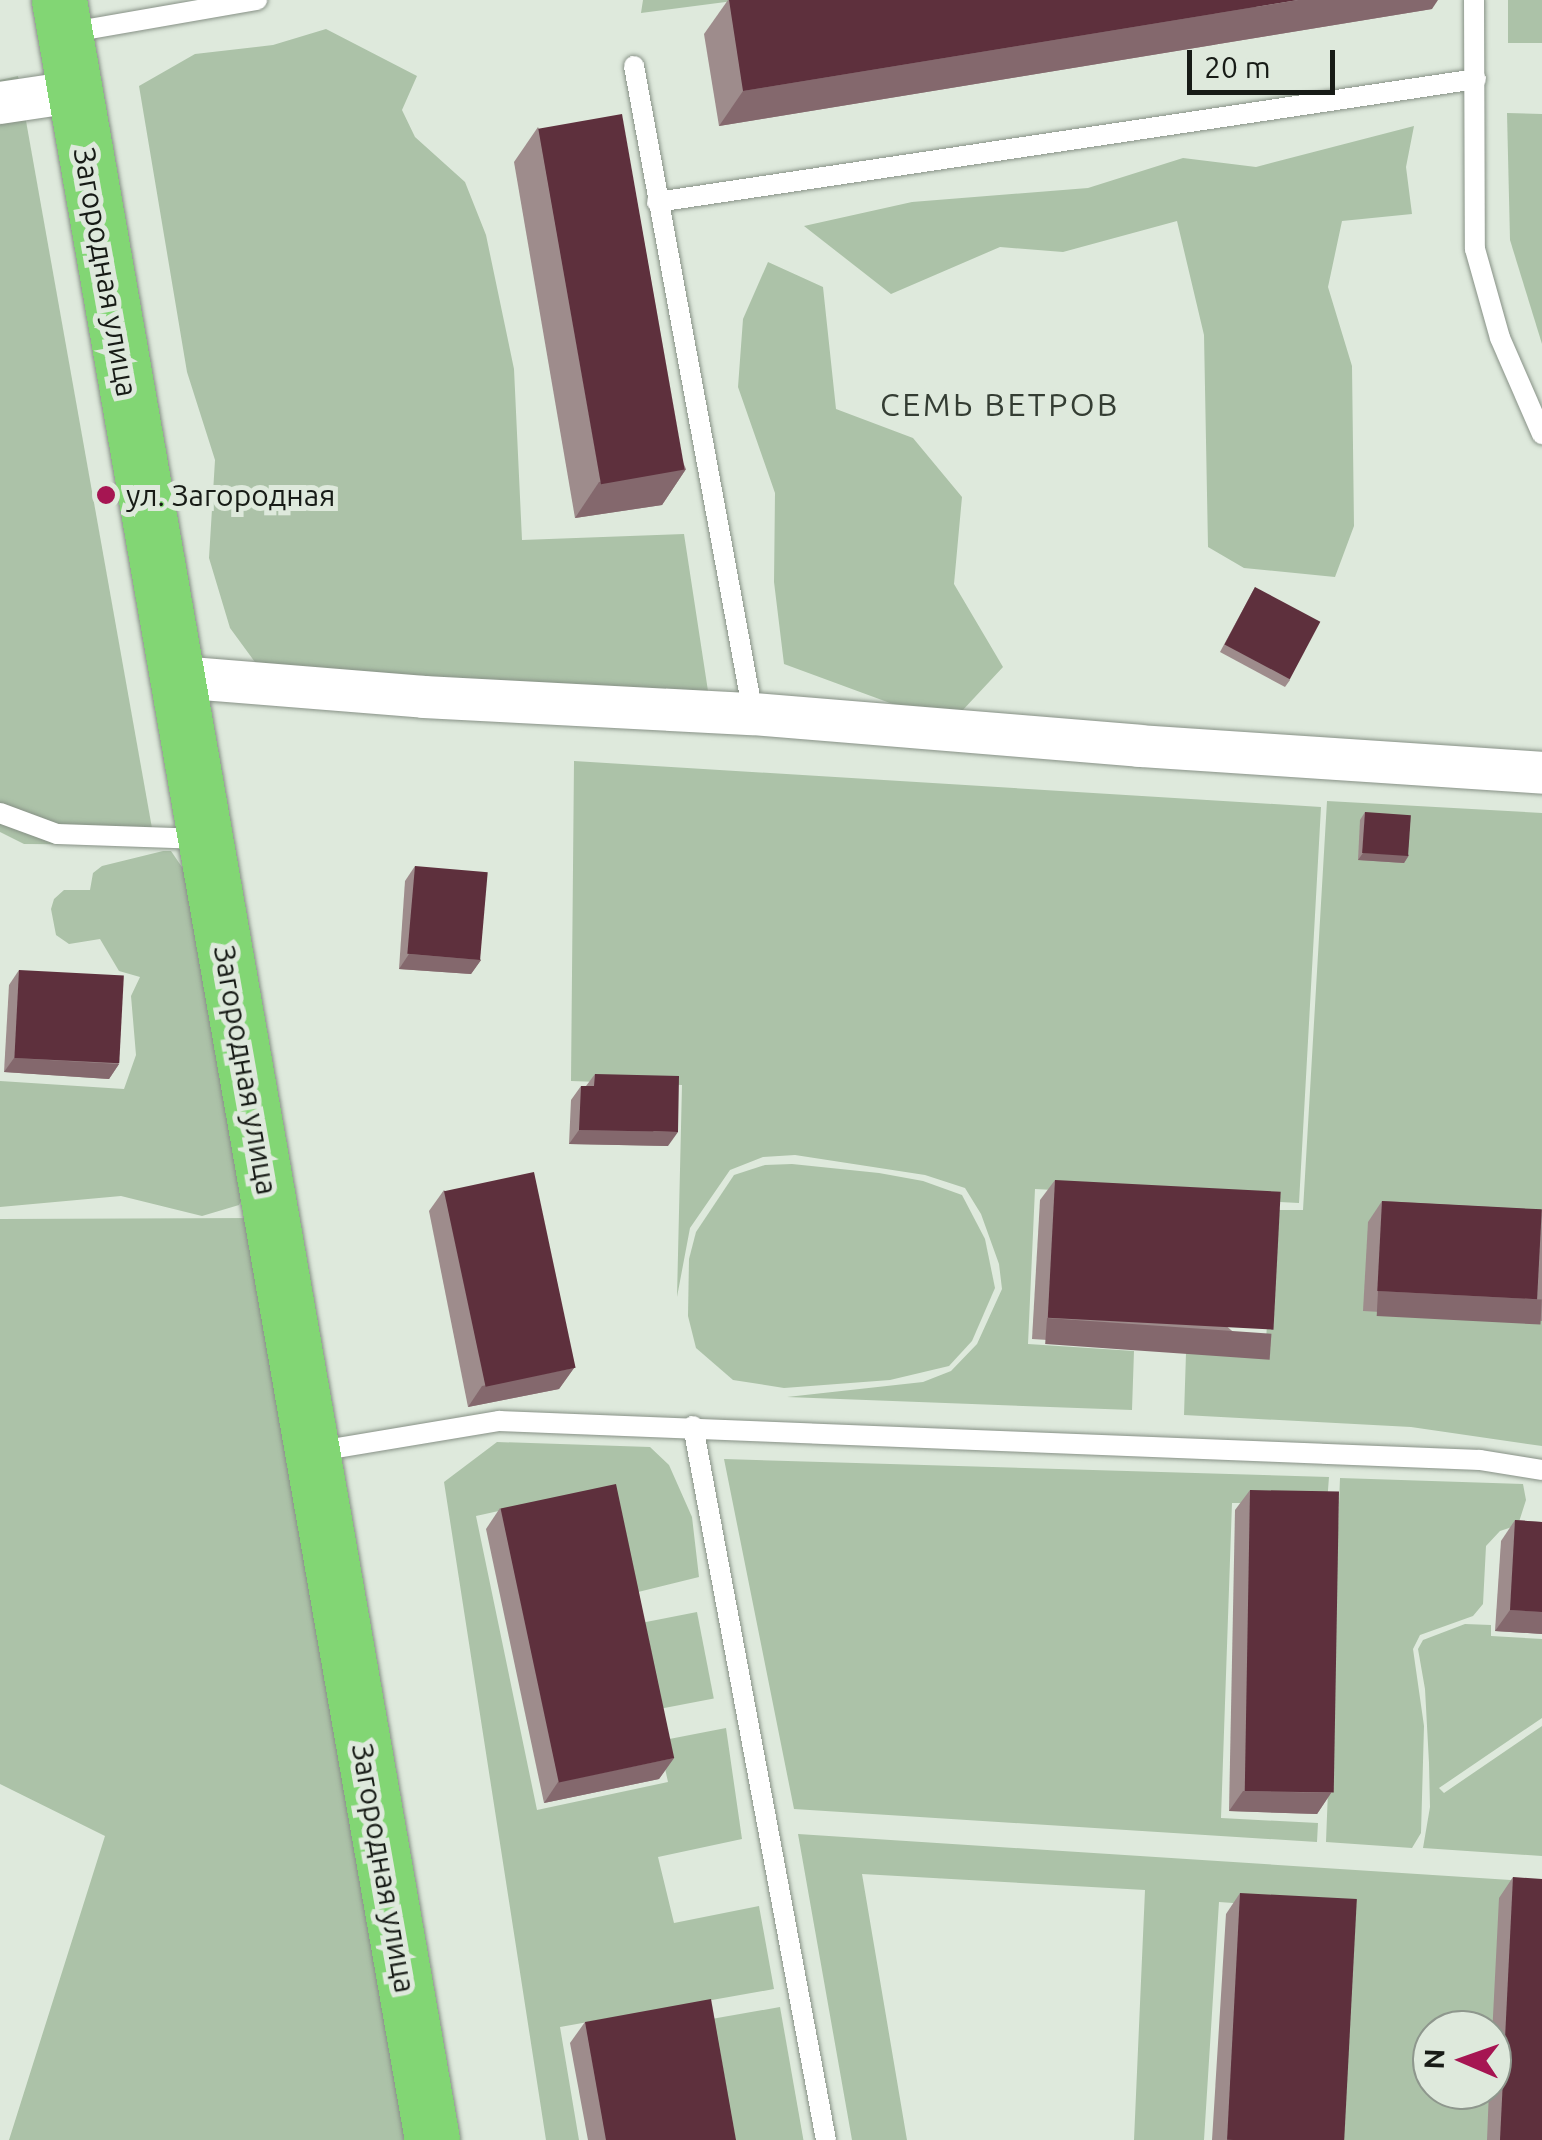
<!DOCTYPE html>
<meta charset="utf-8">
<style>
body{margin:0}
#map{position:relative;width:1542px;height:2140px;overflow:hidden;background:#dee9dc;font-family:Ubuntu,sans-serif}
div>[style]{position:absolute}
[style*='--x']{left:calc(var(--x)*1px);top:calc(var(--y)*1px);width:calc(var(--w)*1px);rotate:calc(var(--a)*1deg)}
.green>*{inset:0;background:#acc2a8;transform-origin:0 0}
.roads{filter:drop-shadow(0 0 2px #879186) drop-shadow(0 0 2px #879186)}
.lane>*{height:20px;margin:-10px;padding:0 10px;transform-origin:10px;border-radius:10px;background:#fff}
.street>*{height:42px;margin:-21px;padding:0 21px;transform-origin:21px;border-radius:21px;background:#fff}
.highway>*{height:55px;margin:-27.5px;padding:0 27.5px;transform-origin:27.5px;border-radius:27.5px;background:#82d674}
.wall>*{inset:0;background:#9e8c8c}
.shaded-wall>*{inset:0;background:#84686d;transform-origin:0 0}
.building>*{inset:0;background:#5e303d;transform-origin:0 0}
.dots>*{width:28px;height:28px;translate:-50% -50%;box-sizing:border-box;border:5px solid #dee9dc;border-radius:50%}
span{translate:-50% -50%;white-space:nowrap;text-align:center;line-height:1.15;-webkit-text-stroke:10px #dee9dc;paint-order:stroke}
.street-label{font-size:30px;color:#171b16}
.poi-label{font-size:30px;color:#171b16}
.left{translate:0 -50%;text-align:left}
.neighbourhood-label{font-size:32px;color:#343d33;letter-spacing:2.5px}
.north{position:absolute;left:1412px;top:2010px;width:100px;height:100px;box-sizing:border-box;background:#dee9dc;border:2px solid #8e978d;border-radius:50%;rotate:272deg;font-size:28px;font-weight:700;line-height:40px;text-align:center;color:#171b16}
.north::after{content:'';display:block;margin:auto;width:35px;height:45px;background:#a61552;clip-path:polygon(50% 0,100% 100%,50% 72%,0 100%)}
.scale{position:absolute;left:1187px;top:50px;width:148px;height:45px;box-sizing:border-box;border:5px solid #171b16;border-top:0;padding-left:12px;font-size:30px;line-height:35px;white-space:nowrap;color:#171b16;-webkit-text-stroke:8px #dee9dc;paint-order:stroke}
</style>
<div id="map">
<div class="green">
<i style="clip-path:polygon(643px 0,741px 0,641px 13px)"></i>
<i style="left:1508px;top:0;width:34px;height:43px"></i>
<i style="clip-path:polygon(326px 29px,417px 76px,402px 110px,415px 137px,465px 182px,486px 235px,514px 369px,522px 540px,684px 534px,708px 691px,548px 698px,422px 675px,376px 685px,263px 673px,230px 628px,209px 558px,215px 460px,187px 372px,139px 86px,195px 54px,273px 45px)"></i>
<i style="clip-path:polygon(18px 76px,155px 845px,24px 844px,0 832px,0 80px)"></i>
<i style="clip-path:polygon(1507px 113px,1542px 114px,1542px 344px,1510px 240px)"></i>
<i style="clip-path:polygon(1414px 126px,1406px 167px,1412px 214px,1342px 221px,1328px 287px,1352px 366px,1354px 526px,1335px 577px,1244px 568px,1208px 547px,1204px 335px,1177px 221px,1063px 252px,1000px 247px,891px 294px,804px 226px,912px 202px,1088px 188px,1183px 158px,1256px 167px)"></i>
<i style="clip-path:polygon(768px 262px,823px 287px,836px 409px,913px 438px,962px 497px,954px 584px,1003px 667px,961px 712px,909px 710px,784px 664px,774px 582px,775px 493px,738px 387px,743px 319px)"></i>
<i style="clip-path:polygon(574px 761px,1321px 807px,1299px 1203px,1035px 1189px,1028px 1344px,1134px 1351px,1132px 1410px,787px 1397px,923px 1382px,951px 1371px,977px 1344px,1002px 1289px,999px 1264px,981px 1214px,965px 1188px,925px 1175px,795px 1155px,763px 1157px,730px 1170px,690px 1228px,677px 1297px,682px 1085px,571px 1081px)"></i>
<i style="clip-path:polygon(1327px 801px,1542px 813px,1542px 1446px,1411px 1427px,1184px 1415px,1186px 1353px,1265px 1357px,1274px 1210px,1303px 1210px)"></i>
<i style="clip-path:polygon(163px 851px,171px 851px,186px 873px,246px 1191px,239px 1205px,202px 1216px,121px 1196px,0 1207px,0 1081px,124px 1089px,136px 1055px,131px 996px,140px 977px,119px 971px,100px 939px,69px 944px,56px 935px,51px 909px,54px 899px,64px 890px,90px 890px,93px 873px,102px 866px)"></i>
<i style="clip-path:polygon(792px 1164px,879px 1173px,923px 1181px,962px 1195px,985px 1239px,995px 1288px,972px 1341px,949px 1366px,890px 1380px,784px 1388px,733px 1380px,696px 1348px,688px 1316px,689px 1259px,696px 1232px,734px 1175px,765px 1165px)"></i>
<i style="clip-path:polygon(264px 1218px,423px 2140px,9px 2140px,105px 1836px,0 1784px,0 1219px)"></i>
<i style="clip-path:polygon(497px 1442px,650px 1447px,669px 1465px,692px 1517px,699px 1577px,634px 1593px,611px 1486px,476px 1516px,537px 1810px,668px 1782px,659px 1741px,726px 1728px,742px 1839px,658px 1857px,674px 1923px,759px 1906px,774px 1989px,560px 2027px,579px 2140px,546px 2140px,444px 1482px)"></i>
<i style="clip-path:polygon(724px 1459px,1329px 1477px,1327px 1503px,1232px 1503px,1221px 1818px,1318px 1823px,1317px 1842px,794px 1809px)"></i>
<i style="clip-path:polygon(1340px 1478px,1523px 1484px,1526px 1500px,1518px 1525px,1500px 1531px,1486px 1546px,1483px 1604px,1473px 1616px,1420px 1635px,1413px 1649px,1424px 1726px,1421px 1833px,1412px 1848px,1326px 1842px)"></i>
<i style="left:697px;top:1612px;width:88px;height:61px;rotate:79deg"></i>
<i style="clip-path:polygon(1465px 1624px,1491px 1625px,1491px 1636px,1542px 1639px,1542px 1718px,1439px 1788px,1444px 1793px,1542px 1726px,1542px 1856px,1423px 1848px,1430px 1807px,1429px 1763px,1425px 1689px,1418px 1649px,1423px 1640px)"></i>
<i style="clip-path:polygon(evenodd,798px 1834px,1542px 1882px,1542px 2140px,1336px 2140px,1350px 1911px,1219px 1902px,1204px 2140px,1134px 2140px,1145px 1890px,862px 1874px,907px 2140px,852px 2140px,798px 1834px,1432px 2030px,1492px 2030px,1492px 2090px,1432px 2090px,1432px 2030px)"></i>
<i style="left:780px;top:2007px;width:135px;height:71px;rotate:80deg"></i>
</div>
<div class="roads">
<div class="lane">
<i style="--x:1474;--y:0;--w:249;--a:89.8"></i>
<i style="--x:1475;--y:249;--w:92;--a:74.3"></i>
<i style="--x:1500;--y:338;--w:105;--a:66.4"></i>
<i style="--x:67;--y:33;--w:193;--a:-9.9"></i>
<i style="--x:634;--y:66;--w:659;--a:79.59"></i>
<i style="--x:657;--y:202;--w:828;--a:-8.54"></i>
<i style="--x:0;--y:813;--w:61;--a:20.2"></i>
<i style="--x:57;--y:834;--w:146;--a:2"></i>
<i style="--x:693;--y:1426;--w:726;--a:79.45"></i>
<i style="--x:313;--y:1452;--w:189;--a:-9.5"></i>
<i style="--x:499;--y:1421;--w:982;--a:2.28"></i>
<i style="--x:1480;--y:1460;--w:63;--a:9.2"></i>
</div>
<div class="street">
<i style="--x:0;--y:103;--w:75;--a:-8.5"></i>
<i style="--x:178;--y:677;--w:247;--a:4.6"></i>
<i style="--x:424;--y:697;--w:329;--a:3"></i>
<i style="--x:753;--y:714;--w:388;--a:4.7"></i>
<i style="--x:1140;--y:746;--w:403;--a:3.8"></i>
</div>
<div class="highway">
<i style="--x:59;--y:0;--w:2172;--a:80.11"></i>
</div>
</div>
<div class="wall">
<i style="clip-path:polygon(728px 0,729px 0,1432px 9px,719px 126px,704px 34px)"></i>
<i style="clip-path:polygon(538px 127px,686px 469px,662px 505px,575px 518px,514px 162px)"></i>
<i style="clip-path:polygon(1255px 587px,1290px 680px,1285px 687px,1220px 652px)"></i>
<i style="clip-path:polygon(1365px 812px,1409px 855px,1404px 863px,1358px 860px,1360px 820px)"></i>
<i style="clip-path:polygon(415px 866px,481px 960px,471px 974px,399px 969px,405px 881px)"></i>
<i style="clip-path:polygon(19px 970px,119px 1064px,109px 1079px,4px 1072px,9px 985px)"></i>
<i style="clip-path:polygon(595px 1074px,668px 1146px,569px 1144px,571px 1100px,581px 1086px,586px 1086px)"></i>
<i style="clip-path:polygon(1055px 1180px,1258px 1353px,1032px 1339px,1040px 1200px)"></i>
<i style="clip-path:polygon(444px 1190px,574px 1368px,559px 1389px,468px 1407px,429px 1211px)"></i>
<i style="clip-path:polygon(1382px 1201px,1542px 1210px,1542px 1321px,1363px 1311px,1368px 1222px)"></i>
<i style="clip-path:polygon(1250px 1490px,1331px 1793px,1317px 1814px,1229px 1811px,1235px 1510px)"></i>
<i style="clip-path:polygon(500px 1508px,674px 1758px,659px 1779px,544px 1803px,486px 1529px)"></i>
<i style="clip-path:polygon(1515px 1520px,1542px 1522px,1542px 1634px,1495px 1631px,1501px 1541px)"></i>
<i style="clip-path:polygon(1513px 1877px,1542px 2140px,1487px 2140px,1489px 2090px,1492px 2090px,1492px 2036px,1499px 1898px)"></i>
<i style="clip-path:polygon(1240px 1893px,1342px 2140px,1212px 2140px,1226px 1914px)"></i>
<i style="clip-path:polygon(585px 2022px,736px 2140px,588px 2140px,570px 2043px)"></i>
</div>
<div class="shaded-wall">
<i style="clip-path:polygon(1298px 0,1438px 0,1432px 9px,719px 126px,743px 91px)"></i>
<i style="clip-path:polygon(686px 469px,662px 505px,575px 518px,599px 482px)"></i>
<i style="clip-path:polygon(1363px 853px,1409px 855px,1404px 863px,1358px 860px)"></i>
<i style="clip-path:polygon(409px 954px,481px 960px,471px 974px,399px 969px)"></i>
<i style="clip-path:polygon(14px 1058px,119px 1064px,109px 1079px,4px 1072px)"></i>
<i style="clip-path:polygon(579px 1130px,678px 1132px,668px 1146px,569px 1144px)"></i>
<i style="left:1378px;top:1291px;width:164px;height:25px;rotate:3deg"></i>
<i style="left:1047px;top:1318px;width:225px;height:26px;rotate:4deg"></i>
<i style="clip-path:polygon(574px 1368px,559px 1389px,468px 1407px,482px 1386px)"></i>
<i style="clip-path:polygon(1510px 1610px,1542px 1612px,1542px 1634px,1495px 1631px)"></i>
<i style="clip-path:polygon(674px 1758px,659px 1779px,544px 1803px,558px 1782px)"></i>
<i style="clip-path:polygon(1243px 1791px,1331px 1793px,1317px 1814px,1229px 1811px)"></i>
</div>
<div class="building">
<i style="clip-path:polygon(729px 0,1298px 0,743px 91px)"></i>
<i style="left:622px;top:114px;width:361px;height:85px;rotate:80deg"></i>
<i style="left:1255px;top:587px;width:74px;height:65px;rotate:28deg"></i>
<i style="left:1365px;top:812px;width:46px;height:41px;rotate:4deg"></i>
<i style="left:415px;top:866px;width:73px;height:88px;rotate:5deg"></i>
<i style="left:19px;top:970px;width:105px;height:88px;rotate:3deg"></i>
<i style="clip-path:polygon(595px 1074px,679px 1076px,678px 1132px,579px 1130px,581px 1086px,594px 1086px)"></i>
<i style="left:534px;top:1172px;width:200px;height:92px;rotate:78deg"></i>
<i style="left:1055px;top:1180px;width:226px;height:138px;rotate:3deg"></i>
<i style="left:1382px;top:1201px;width:160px;height:90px;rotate:3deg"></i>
<i style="left:616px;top:1484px;width:280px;height:118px;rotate:78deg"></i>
<i style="left:1250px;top:1490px;width:89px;height:301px;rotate:1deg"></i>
<i style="clip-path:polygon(1515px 1520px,1542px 1522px,1542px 1612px,1510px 1610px)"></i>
<i style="clip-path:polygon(1513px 1877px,1542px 1879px,1542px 2140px,1500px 2140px)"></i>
<i style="left:1240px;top:1893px;width:117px;height:247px;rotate:3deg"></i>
<i style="clip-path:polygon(711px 1999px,736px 2140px,606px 2140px,585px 2022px)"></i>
</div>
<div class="dots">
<i style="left:106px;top:495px;background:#a61552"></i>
</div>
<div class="street-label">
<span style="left:106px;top:272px;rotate:80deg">Загородная улица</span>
<span style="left:246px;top:1070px;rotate:80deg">Загородная улица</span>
<span style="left:384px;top:1868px;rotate:80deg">Загородная улица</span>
</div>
<div class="poi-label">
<span class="left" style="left:126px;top:495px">ул. Загородная</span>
</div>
<div class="neighbourhood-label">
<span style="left:1000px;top:404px">СЕМЬ ВЕТРОВ</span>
</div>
<div class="north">N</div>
<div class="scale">20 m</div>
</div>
